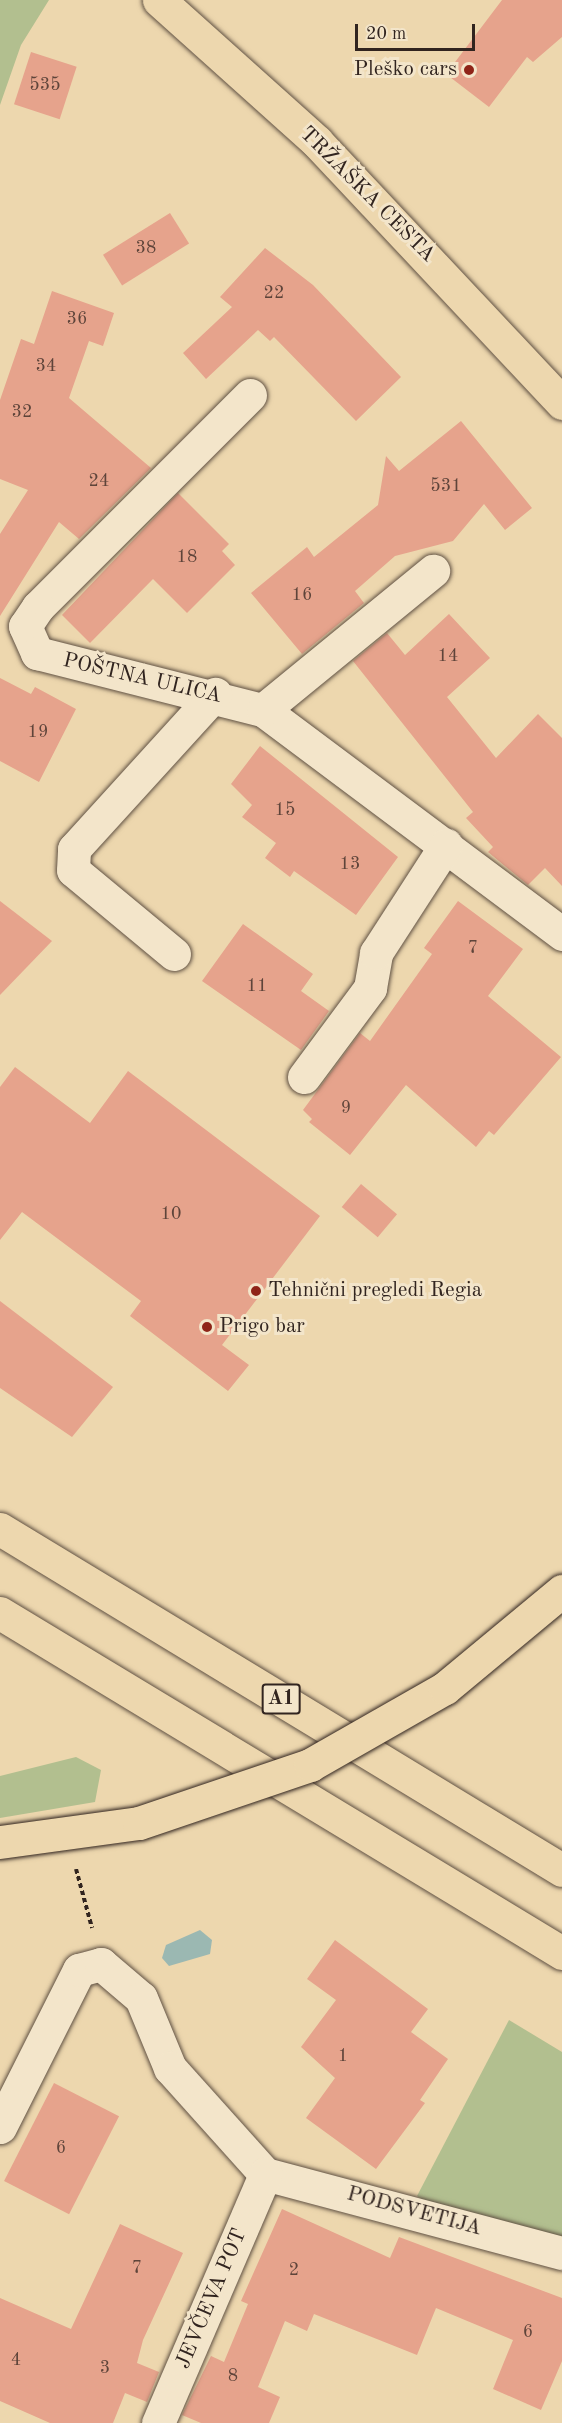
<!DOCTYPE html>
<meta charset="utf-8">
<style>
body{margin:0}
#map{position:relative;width:562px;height:2423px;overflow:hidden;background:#edd7ae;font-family:"Old Standard TT",serif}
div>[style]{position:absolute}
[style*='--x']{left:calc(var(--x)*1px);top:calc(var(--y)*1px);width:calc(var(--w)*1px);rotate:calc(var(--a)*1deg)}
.green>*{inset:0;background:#b2bf8f}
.water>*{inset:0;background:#9bb8b2}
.building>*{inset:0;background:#e6a38c;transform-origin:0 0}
.path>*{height:4px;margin-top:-2px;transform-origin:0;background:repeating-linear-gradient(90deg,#31241f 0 4.5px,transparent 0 7.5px)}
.roads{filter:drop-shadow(0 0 2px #605143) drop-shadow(0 0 2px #605143)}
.minor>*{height:33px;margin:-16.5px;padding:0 16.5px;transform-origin:16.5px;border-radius:16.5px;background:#f3e5ca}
.major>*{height:33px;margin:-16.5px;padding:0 16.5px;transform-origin:16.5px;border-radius:16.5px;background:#edd7ae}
.highway>*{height:33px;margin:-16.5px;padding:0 16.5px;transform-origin:16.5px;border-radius:16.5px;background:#edd7ae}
.bridges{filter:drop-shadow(0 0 2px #31241f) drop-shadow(0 0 2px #31241f)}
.major-bridge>*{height:33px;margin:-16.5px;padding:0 16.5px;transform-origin:16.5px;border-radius:16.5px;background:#edd7ae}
.dots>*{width:16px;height:16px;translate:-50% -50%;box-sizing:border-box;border:3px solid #f3e5ca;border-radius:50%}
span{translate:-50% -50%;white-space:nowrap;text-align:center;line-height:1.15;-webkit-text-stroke:6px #f3e5ca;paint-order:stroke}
.number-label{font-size:18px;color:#5e443a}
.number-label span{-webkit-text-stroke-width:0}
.shield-label span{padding:2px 4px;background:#f3e5ca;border:2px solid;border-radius:4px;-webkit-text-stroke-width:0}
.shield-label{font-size:20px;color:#31241f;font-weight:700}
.poi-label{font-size:21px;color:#31241f}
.right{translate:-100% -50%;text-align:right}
.left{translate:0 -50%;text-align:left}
.street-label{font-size:21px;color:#31241f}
.scale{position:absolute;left:355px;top:24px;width:120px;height:27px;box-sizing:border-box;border:3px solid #31241f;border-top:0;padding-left:8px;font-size:18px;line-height:21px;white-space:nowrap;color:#31241f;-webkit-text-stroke:4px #f3e5ca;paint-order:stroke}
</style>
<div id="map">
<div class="green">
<i style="clip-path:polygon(0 0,49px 0,21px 45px,0 105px)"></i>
<i style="clip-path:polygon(76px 1757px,101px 1770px,95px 1802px,0 1818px,0 1776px)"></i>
<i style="clip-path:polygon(509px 2020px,562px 2052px,562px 2242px,430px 2205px,417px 2196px)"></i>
</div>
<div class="water">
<i style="clip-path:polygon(200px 1930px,212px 1940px,210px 1954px,169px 1966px,162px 1958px,166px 1945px)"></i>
</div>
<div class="building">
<i style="clip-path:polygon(502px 0,562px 0,562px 37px,533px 62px,527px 57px,489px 107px,446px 74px)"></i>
<i style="left:31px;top:52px;width:48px;height:55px;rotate:18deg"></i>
<i style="left:170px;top:213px;width:36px;height:79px;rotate:58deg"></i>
<i style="clip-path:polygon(265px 248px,313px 285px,401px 377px,356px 421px,274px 337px,270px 341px,258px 330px,206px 379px,183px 353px,232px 307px,220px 297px)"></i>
<i style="clip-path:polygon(52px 291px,114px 313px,103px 346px,89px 341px,69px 398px,151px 468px,79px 539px,59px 522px,0 616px,0 534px,28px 490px,0 479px,0 400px,21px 339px,34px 344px)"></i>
<i style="clip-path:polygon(461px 421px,532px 508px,505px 530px,484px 504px,453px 541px,395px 556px,355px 591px,364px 603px,302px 654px,251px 593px,307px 547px,314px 557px,378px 505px,386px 456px,399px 471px)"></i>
<i style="clip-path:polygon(178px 493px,229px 544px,222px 551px,235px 565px,187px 613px,153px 579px,90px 643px,62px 615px)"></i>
<i style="clip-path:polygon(449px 614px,490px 658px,447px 697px,496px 758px,538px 714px,562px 738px,562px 886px,545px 868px,528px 885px,488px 852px,493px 847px,466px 818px,473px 812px,353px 661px,387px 633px,405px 655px)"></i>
<i style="clip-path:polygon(0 678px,31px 694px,35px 687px,76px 709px,39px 782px,0 761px)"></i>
<i style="clip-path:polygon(260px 746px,398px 857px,356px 915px,294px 871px,290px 877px,265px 858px,276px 843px,242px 817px,252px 805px,231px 784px)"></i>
<i style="clip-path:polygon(0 901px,52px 941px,0 995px)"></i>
<i style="clip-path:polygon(458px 901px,523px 949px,488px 996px,561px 1057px,494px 1135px,489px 1131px,476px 1147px,406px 1085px,350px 1155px,309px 1122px,312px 1119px,303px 1110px,360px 1033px,370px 1041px,432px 954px,424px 948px)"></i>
<i style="clip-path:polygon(243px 924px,313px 974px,301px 991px,329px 1011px,301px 1050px,202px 981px)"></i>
<i style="clip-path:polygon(15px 1067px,90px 1123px,128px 1071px,320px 1216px,222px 1345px,249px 1365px,228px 1391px,130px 1316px,141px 1301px,22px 1212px,0 1240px,0 1087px)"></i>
<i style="left:361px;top:1184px;width:47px;height:30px;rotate:40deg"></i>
<i style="clip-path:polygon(0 1301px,113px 1387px,72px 1437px,0 1388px)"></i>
<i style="clip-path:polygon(335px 1940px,428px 2009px,411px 2032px,448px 2059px,420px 2100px,425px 2103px,376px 2169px,306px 2118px,335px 2078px,301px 2047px,336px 2000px,307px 1979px)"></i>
<i style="left:54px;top:2083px;width:73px;height:110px;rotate:27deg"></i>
<i style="clip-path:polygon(282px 2209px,390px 2258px,399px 2237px,562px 2298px,562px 2361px,541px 2410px,493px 2389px,513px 2340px,436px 2308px,417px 2355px,314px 2314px,307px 2331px,285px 2321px,258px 2387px,280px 2397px,269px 2423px,201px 2423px,182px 2415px,211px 2356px,224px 2362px,248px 2304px,241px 2301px)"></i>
<i style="clip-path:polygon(120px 2224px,183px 2253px,143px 2340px,137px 2363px,159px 2372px,147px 2402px,125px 2393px,113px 2423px,50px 2423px,0 2401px,0 2298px,71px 2329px)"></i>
</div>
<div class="path">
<i style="--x:76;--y:1869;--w:61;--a:74.8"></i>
</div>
<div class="roads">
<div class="minor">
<i style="--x:250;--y:395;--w:300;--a:135"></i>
<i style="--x:38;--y:607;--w:23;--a:124"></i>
<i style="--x:25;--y:626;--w:30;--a:66"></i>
<i style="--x:37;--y:653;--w:233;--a:14.2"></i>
<i style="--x:263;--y:710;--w:374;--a:36.8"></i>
<i style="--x:263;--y:710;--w:220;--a:-39.3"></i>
<i style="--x:174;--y:954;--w:131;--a:-140.3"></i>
<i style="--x:73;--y:870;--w:21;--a:-87"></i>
<i style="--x:74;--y:849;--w:210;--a:-47.7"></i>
<i style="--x:304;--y:1077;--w:111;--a:-53.4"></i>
<i style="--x:370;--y:988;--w:36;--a:-80"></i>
<i style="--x:376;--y:953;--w:129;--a:-57.1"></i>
<i style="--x:0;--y:2127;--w:176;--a:-63.3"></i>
<i style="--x:79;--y:1970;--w:23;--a:-15"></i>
<i style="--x:101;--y:1964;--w:52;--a:40.4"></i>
<i style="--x:141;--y:1998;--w:76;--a:67.5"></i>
<i style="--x:170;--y:2068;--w:142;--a:48.1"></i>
<i style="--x:265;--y:2174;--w:307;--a:14.9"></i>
<i style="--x:158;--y:2423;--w:271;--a:-66.7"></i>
</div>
<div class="major">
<i style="--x:159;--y:0;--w:212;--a:41.9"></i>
<i style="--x:317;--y:142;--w:358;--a:46.8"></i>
</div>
<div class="highway">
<i style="--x:0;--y:1529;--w:657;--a:31.25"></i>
<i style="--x:0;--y:1613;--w:657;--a:31.17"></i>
</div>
</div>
<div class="bridges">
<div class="major-bridge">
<i style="--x:0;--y:1842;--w:140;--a:-7.8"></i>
<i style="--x:139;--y:1823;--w:181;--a:-18.7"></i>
<i style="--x:310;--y:1765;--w:155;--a:-29.7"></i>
<i style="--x:445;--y:1688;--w:152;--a:-39.7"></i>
</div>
</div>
<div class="dots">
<i style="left:469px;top:70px;background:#8f2418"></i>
<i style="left:256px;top:1291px;background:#8f2418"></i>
<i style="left:207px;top:1327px;background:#8f2418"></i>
</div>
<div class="number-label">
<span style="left:45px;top:85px">535</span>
<span style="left:146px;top:248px">38</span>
<span style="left:274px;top:293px">22</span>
<span style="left:77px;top:319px">36</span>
<span style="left:46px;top:366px">34</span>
<span style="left:22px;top:412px">32</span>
<span style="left:99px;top:481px">24</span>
<span style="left:446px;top:486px">531</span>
<span style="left:187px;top:557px">18</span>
<span style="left:302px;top:595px">16</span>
<span style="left:448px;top:656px">14</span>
<span style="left:38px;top:732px">19</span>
<span style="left:285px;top:810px">15</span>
<span style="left:350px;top:864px">13</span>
<span style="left:473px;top:948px">7</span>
<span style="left:257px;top:986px">11</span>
<span style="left:346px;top:1108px">9</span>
<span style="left:171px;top:1214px">10</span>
<span style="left:343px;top:2056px">1</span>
<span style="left:61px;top:2148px">6</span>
<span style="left:137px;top:2268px">7</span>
<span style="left:294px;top:2270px">2</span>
<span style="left:528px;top:2332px">6</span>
<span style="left:16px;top:2360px">4</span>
<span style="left:105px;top:2368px">3</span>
<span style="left:233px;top:2376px">8</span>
</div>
<div class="shield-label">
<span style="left:281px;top:1699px">A1</span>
</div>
<div class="poi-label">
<span class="right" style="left:457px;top:70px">Pleško cars</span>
<span class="left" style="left:268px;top:1291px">Tehnični pregledi Regia</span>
<span class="left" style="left:219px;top:1327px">Prigo bar</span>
</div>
<div class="street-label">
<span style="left:367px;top:195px;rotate:45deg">TRŽAŠKA CESTA</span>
<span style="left:142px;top:679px;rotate:13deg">POŠTNA ULICA</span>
<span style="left:414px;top:2212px;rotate:15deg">PODSVETIJA</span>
<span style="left:212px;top:2299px;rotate:-67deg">JEVČEVA POT</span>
</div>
<div class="scale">20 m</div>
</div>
